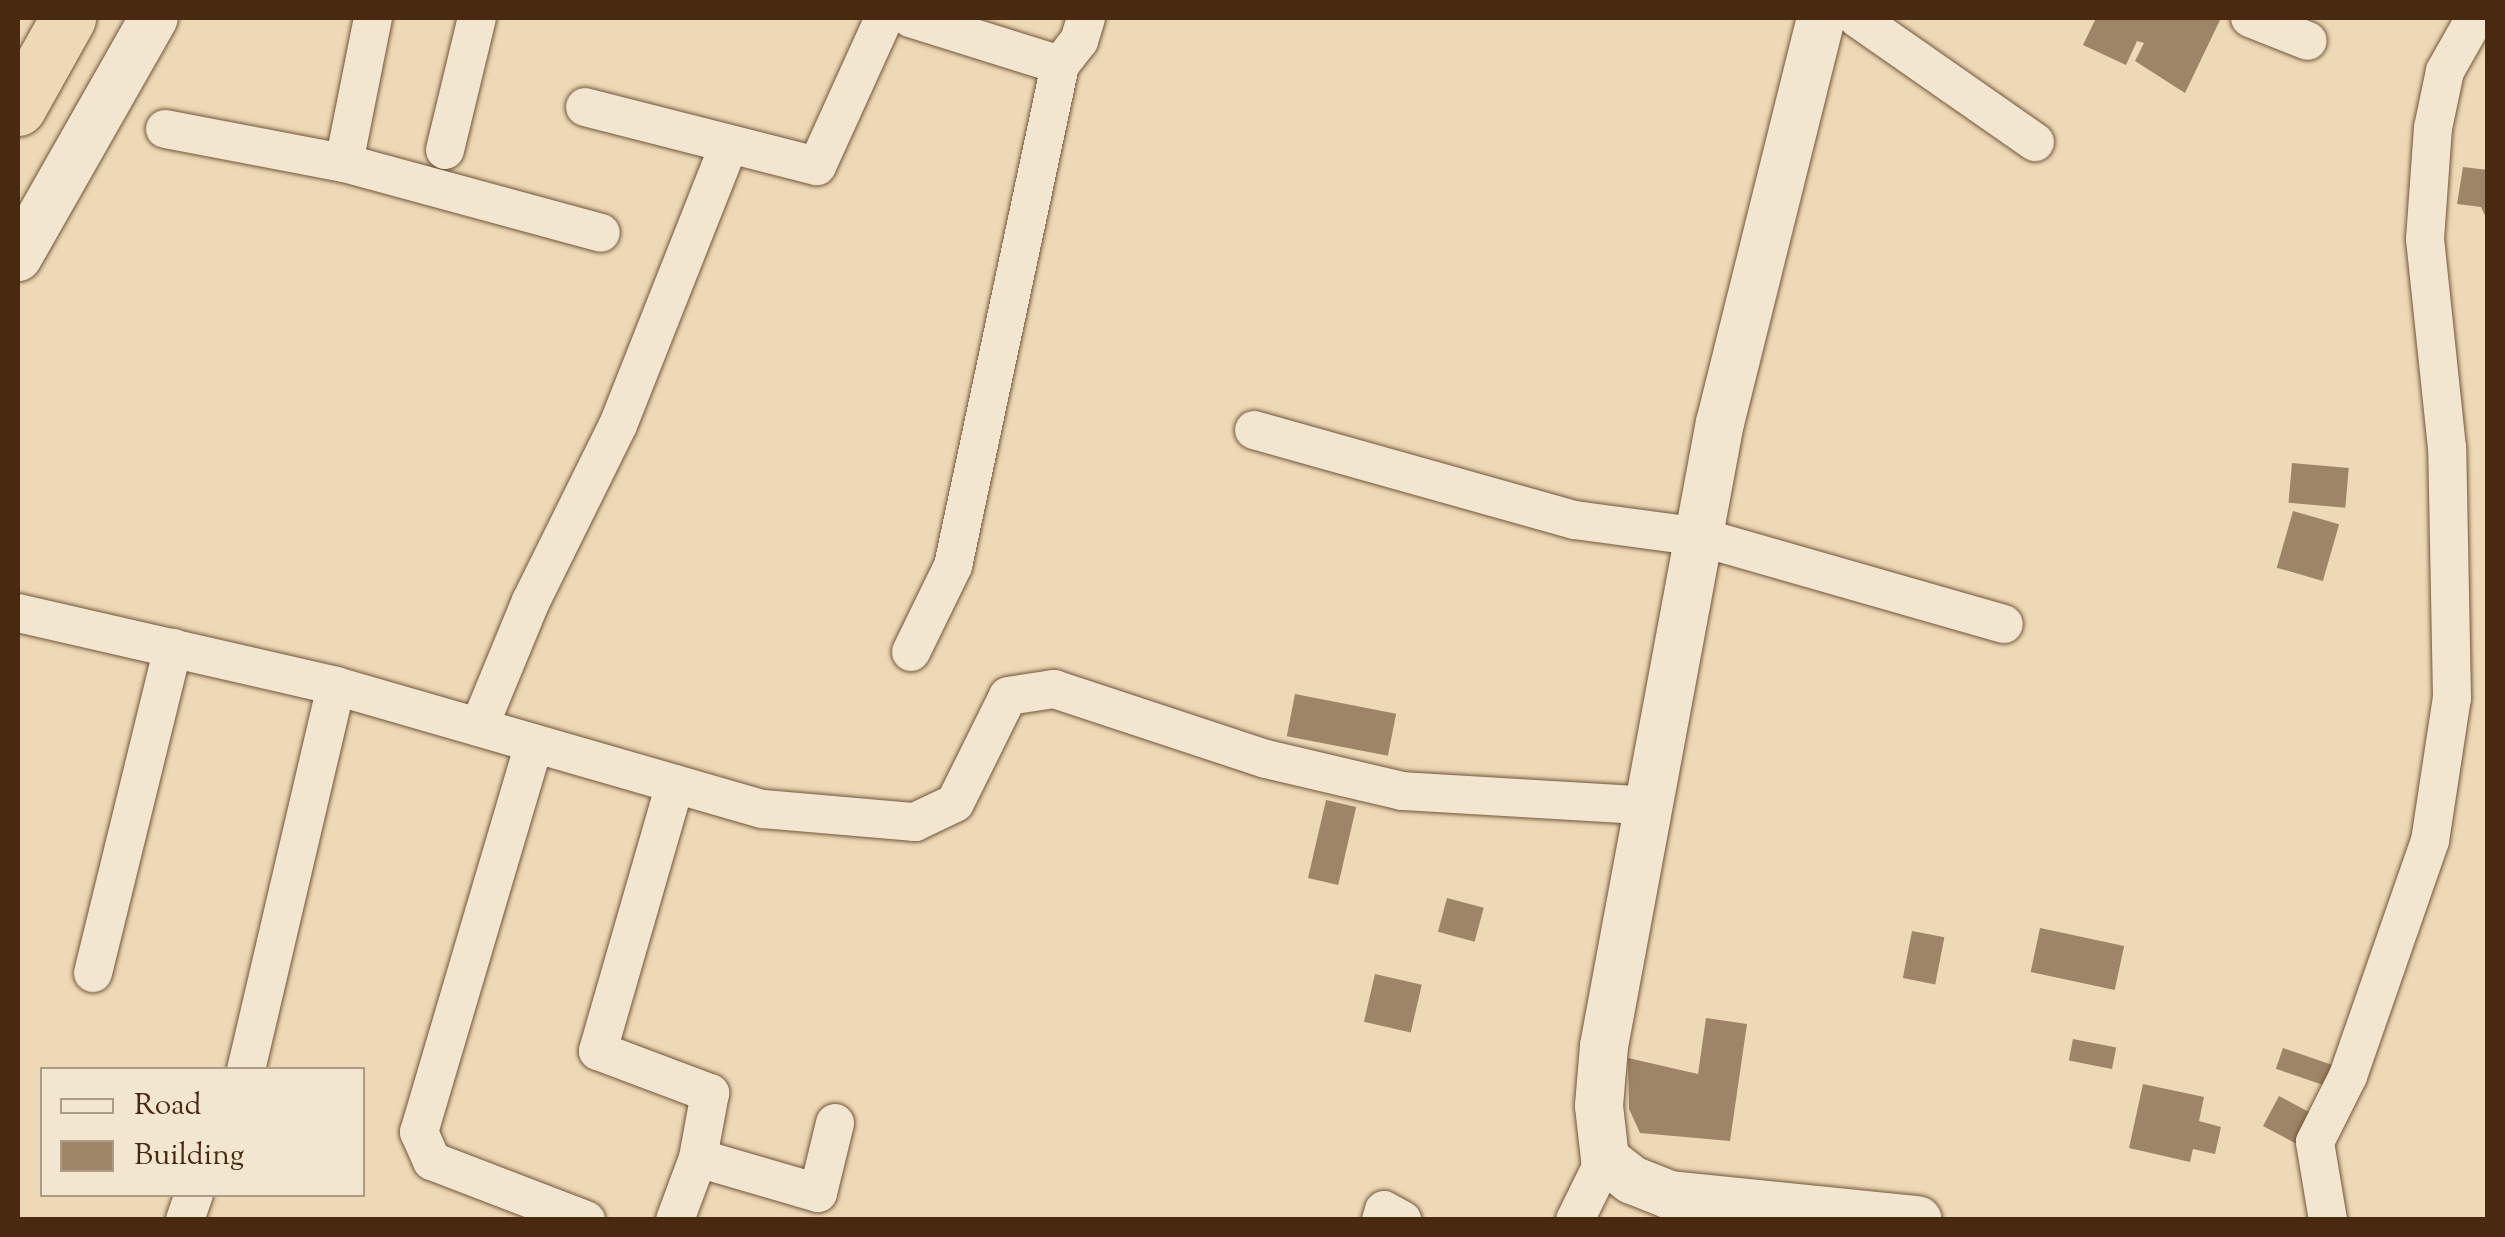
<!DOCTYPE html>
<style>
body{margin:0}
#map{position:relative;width:2505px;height:1237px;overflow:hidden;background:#edd9b6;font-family:"Sorts Mill Goudy",serif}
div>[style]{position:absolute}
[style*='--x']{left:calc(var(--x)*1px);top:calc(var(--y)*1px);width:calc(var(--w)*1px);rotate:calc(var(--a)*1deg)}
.building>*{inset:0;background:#9e8567;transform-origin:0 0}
.roads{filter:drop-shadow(0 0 2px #72563a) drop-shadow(0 0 2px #72563a)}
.minor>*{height:38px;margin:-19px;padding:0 19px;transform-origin:19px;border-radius:19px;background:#f3e6d0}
.tertiary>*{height:48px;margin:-24px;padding:0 24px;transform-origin:24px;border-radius:24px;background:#f3e6d0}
.trunk>*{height:55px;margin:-27.5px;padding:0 27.5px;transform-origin:27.5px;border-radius:27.5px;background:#edd9b6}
span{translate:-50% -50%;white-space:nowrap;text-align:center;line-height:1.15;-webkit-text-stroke:9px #f3e6d0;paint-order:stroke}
.frame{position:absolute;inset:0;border:20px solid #492a11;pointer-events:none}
.legend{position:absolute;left:40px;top:1067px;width:325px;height:130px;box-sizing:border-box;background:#f3e6d0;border:2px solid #af9b84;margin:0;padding:12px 18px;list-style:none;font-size:30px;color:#492a11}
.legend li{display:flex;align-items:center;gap:20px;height:50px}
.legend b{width:50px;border:2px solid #af9b84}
</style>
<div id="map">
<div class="building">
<i style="clip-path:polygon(2096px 18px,2221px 18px,2185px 93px,2135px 61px,2144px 43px,2137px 41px,2126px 65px,2083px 45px)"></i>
<i style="clip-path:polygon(2463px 167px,2488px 170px,2488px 222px,2481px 207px,2457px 204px)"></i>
<i style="left:2292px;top:463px;width:57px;height:40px;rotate:5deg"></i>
<i style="left:2293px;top:511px;width:48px;height:59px;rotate:16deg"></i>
<i style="left:1295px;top:694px;width:103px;height:43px;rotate:11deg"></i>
<i style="left:1326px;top:800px;width:31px;height:80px;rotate:13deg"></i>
<i style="left:1447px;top:898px;width:38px;height:35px;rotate:15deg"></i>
<i style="left:2040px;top:928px;width:86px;height:45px;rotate:12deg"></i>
<i style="left:1912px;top:931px;width:33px;height:48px;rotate:11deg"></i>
<i style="left:1375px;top:974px;width:48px;height:49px;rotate:13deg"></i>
<i style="clip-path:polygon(1706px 1018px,1747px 1024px,1730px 1141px,1640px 1133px,1629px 1109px,1628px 1058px,1698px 1074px)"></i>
<i style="left:2073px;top:1039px;width:44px;height:22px;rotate:11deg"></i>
<i style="left:2283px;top:1048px;width:53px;height:22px;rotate:19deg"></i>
<i style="clip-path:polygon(2143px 1084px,2204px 1097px,2199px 1121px,2221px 1127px,2215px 1154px,2193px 1149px,2190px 1162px,2129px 1148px)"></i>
<i style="left:2279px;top:1096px;width:41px;height:34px;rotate:28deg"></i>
</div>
<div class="roads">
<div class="minor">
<i style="--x:910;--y:18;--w:157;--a:17.4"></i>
<i style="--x:1857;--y:18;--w:217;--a:34.9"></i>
<i style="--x:2250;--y:18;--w:62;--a:21.6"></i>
<i style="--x:585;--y:107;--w:239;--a:14.3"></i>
<i style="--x:817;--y:166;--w:162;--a:-65.6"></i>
<i style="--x:165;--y:129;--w:182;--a:10.8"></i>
<i style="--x:344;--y:163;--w:266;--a:15.2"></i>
<i style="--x:445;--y:150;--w:136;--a:-76.4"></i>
<i style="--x:344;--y:163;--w:148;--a:-78.7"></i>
<i style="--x:1254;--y:430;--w:333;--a:15.7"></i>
<i style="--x:1575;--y:520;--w:126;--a:7.7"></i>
<i style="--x:1700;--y:537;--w:316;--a:16"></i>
<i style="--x:18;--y:613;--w:326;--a:12.9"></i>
<i style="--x:336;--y:686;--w:444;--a:16.1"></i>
<i style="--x:763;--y:809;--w:153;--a:4.9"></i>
<i style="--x:915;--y:822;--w:44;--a:-25.4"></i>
<i style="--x:955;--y:803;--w:119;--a:-63.6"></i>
<i style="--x:1008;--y:696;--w:47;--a:-8.7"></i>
<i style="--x:1054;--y:689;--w:223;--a:18.3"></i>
<i style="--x:1266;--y:759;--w:140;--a:13.2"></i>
<i style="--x:1402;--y:791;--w:249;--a:3.4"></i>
<i style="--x:911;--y:652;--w:96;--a:-64"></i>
<i style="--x:953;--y:566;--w:512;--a:-77.94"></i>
<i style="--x:1060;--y:65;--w:31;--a:-52"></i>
<i style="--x:1079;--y:41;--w:24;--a:-73"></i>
<i style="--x:479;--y:727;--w:136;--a:-67.6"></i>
<i style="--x:531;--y:601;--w:196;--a:-63.7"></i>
<i style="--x:618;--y:425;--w:302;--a:-68.4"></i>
<i style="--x:534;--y:744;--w:405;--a:106.5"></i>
<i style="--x:419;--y:1132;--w:32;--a:66"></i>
<i style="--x:432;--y:1161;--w:165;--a:21"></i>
<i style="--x:675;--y:784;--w:278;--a:106.1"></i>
<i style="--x:598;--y:1051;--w:120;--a:20.6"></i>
<i style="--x:710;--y:1093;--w:66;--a:100.5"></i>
<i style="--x:93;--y:973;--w:335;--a:-76.2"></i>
<i style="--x:246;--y:1070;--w:394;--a:-76.8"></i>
<i style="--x:185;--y:1220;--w:28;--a:-71"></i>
<i style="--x:675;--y:1220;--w:66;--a:-69.6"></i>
<i style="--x:698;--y:1158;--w:125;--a:16.3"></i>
<i style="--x:818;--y:1193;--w:72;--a:-76.3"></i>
<i style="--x:1381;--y:1220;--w:10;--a:-73"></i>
<i style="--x:1384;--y:1210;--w:21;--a:29"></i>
<i style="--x:1575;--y:1220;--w:68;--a:-63.8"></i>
<i style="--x:2328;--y:1220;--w:79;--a:-99.5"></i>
<i style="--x:2315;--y:1142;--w:74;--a:-63.4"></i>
<i style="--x:2348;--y:1076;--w:249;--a:-70.8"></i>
<i style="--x:2430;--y:841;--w:145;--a:-81.3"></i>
<i style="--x:2452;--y:698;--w:250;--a:-91.1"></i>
<i style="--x:2447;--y:448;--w:210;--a:-96"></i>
<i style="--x:2425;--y:239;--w:111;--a:-85.9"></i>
<i style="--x:2433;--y:128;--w:58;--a:-78.1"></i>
<i style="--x:2445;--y:71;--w:61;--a:-60.5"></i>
</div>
<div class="tertiary">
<i style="--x:1821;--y:18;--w:416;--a:104"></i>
<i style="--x:1720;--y:422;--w:635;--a:100.53"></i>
<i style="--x:1604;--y:1046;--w:60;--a:94.8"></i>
<i style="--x:1599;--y:1106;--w:53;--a:83.5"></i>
<i style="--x:1605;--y:1159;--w:34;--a:38"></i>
<i style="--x:1632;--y:1180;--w:41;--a:21.5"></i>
<i style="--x:1670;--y:1195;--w:249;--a:5.8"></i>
<i style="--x:18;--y:257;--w:275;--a:-60.4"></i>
</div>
<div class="trunk">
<i style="--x:18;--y:108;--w:103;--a:-60.9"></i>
</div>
</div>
<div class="frame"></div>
<ul class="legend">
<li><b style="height:12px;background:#f3e6d0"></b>Road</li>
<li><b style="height:28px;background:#9e8567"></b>Building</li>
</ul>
</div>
